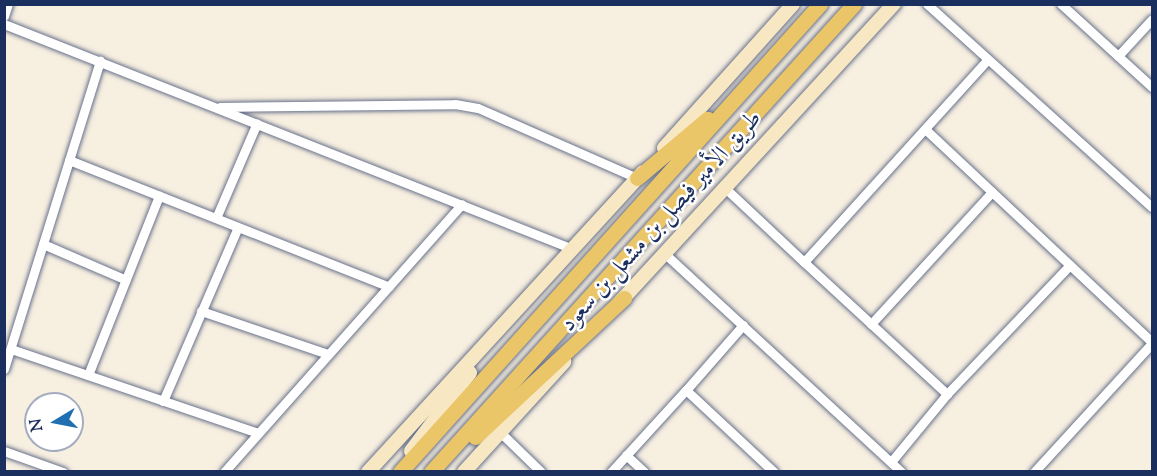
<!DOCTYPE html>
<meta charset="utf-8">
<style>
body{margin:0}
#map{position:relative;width:1157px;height:476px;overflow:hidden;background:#f7efe0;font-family:"Sorts Mill Goudy",Amiri,serif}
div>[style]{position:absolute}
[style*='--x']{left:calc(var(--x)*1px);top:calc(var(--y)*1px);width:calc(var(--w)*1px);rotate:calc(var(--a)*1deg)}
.roads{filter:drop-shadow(0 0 2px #68728c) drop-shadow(0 0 2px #68728c)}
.minor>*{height:9px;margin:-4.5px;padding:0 4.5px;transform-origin:4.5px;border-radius:4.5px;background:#fff}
.secondary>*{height:14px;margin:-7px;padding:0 7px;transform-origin:7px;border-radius:7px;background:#f7e8c3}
.primary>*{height:15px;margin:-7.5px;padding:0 7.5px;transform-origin:7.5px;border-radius:7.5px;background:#ebc669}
span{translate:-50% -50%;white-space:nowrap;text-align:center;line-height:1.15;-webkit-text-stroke:5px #fff;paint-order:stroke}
.street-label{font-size:24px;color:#1b2f5e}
.frame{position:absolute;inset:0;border:6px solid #1b2f5e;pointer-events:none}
.north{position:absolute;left:24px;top:392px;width:60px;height:60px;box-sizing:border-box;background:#fff;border:2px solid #a4acbf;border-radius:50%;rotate:260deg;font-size:16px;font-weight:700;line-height:24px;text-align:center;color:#1b2f5e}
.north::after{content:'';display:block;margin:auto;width:21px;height:27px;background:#1f6fb2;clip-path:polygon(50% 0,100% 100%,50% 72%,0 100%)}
</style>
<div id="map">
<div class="roads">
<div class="minor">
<i style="--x:927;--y:4;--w:303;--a:42.1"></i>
<i style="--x:1061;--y:4;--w:123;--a:42.4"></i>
<i style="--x:4;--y:16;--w:13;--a:-72"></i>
<i style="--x:4;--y:24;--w:612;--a:21.58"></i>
<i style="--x:1118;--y:56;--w:50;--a:-47.4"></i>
<i style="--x:220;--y:107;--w:235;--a:-0.7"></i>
<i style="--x:455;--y:104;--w:23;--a:10"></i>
<i style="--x:478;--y:108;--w:174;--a:23.8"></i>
<i style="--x:925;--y:129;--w:311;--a:43.2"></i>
<i style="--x:69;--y:160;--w:344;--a:21.6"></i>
<i style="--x:724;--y:187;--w:110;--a:43.2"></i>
<i style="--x:804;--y:262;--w:273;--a:-47.8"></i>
<i style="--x:216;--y:218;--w:103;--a:-66.7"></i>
<i style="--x:43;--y:244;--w:90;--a:23.4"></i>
<i style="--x:663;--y:252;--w:324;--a:42.7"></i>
<i style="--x:804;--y:262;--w:195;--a:42.7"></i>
<i style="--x:947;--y:394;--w:88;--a:129.5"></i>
<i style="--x:201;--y:311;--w:134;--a:18.7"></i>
<i style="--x:871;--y:324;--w:179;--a:-47.5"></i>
<i style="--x:743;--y:325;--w:86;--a:131.2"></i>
<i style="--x:686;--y:390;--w:120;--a:43"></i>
<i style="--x:11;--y:349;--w:261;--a:18.8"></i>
<i style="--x:4;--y:369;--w:323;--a:-72.7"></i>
<i style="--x:88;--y:375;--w:193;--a:-68.4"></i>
<i style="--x:947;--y:394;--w:178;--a:-46.4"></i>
<i style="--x:163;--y:401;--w:189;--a:-66.7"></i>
<i style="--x:500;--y:432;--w:57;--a:44.3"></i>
<i style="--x:4;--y:451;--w:63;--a:19.6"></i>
<i style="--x:626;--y:455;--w:25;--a:43"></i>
<i style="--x:224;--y:472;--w:358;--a:-48.4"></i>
<i style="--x:611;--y:472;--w:111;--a:-47.6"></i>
<i style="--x:1034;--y:472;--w:175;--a:-47.5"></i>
</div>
<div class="secondary">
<i style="--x:664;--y:148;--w:193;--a:-48.1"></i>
<i style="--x:618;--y:304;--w:408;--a:-47.4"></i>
<i style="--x:411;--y:451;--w:98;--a:-52.9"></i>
<i style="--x:368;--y:472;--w:407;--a:-47.5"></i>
<i style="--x:464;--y:472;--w:149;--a:-47.7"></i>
</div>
<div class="primary">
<i style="--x:637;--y:178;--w:92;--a:-40.1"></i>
<i style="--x:475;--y:437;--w:204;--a:-43"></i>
<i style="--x:400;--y:472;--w:629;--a:-48.09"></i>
<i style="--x:431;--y:472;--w:631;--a:-47.89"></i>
</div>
</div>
<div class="street-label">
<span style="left:662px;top:222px;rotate:-48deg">طريق الأمير فيصل بن مشعل بن سعود</span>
</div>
<div class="frame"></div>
<div class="north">N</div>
</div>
